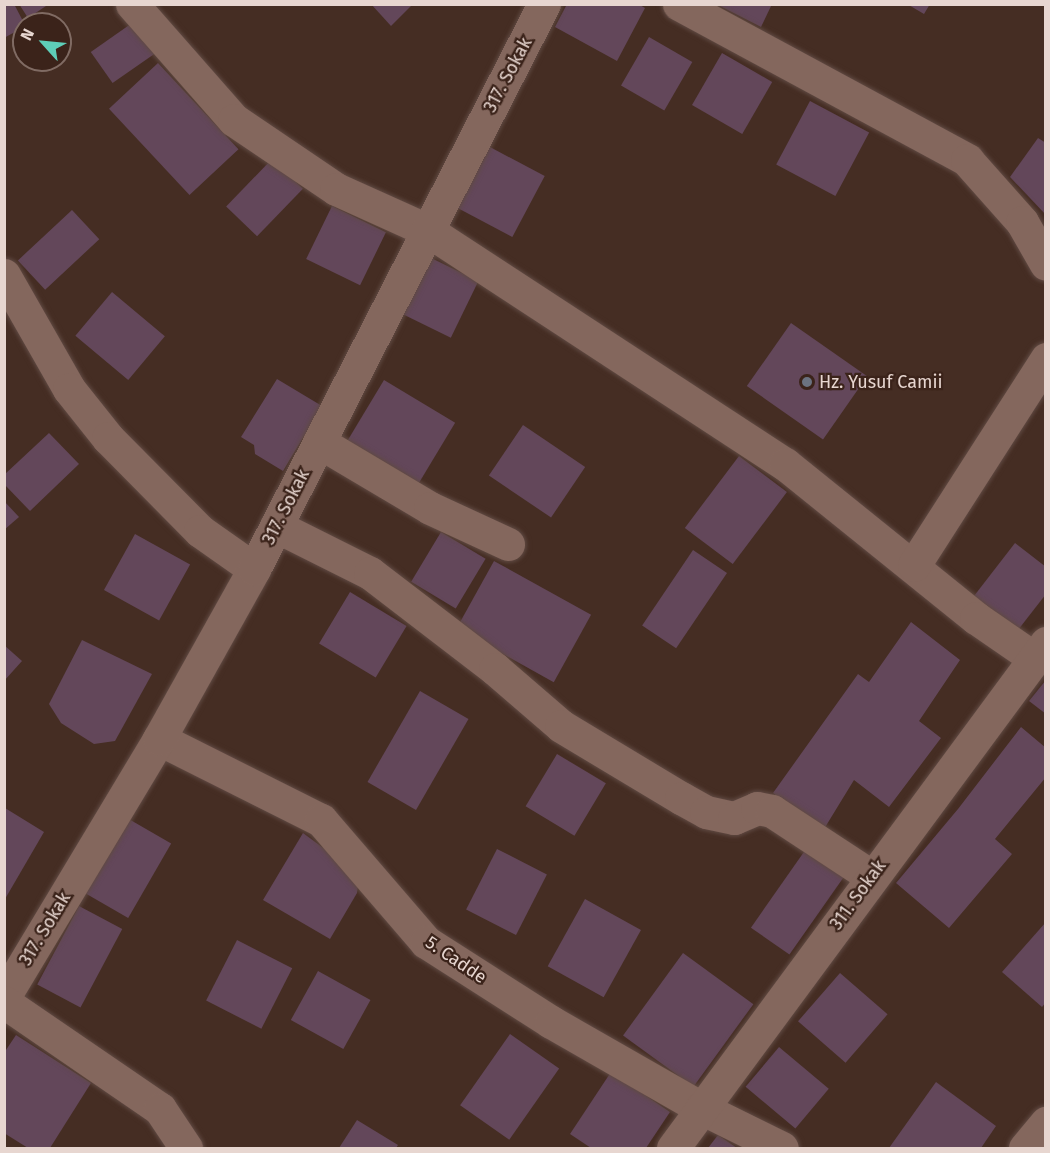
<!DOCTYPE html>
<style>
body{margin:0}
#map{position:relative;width:1050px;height:1153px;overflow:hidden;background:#452d23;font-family:"Fira Sans",sans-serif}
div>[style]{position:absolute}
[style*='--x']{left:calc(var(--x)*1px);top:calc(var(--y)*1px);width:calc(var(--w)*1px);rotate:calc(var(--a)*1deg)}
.building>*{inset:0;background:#63475a;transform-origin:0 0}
.roads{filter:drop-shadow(0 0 2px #604a43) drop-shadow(0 0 2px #604a43)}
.minor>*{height:33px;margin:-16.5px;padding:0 16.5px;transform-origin:16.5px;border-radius:16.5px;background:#84675d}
.dots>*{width:16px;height:16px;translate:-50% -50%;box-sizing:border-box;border:3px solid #3b231a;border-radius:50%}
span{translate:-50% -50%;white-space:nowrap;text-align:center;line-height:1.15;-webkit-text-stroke:4.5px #3b231a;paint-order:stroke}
.street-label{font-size:18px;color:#e7d6d0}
.poi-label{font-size:18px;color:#e7d6d0}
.left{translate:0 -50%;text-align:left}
.frame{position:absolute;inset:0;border:6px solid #e7d6d0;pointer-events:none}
.north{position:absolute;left:12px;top:12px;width:60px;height:60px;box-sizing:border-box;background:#3b231a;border:2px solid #806b63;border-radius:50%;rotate:297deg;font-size:16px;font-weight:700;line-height:24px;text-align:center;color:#e7d6d0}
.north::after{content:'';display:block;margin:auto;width:21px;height:27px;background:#5eceb8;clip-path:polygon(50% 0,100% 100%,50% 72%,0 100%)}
</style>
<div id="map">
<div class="building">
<i style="clip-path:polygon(4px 4px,14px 4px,24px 23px,24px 27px,4px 38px)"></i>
<i style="clip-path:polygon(19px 4px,49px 4px,28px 18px)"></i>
<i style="clip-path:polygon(371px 4px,413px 4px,391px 26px)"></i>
<i style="clip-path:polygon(567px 4px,638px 4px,645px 8px,617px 61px,555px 27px)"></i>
<i style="clip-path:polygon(716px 4px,772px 4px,761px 27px)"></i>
<i style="clip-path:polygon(907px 4px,930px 4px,924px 14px)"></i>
<i style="left:135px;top:21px;width:38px;height:54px;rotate:55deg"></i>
<i style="left:649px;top:37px;width:50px;height:56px;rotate:30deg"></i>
<i style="left:722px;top:53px;width:58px;height:60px;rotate:30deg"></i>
<i style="left:158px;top:63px;width:118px;height:67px;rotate:47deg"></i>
<i style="left:810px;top:101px;width:67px;height:72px;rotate:28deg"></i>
<i style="clip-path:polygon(1038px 138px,1046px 143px,1046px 215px,1010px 177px)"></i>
<i style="left:490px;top:147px;width:62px;height:69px;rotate:28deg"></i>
<i style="left:272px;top:159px;width:43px;height:66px;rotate:44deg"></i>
<i style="left:332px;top:206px;width:60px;height:59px;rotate:26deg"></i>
<i style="left:72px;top:210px;width:40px;height:74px;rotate:47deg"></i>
<i style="left:429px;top:257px;width:55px;height:63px;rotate:26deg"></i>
<i style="left:112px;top:292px;width:69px;height:57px;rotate:40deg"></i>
<i style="left:791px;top:323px;width:93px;height:77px;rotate:35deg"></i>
<i style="clip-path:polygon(277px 379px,322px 406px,283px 471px,255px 454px,254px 445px,241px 437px)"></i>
<i style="left:384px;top:380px;width:83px;height:71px;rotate:31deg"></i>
<i style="left:523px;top:425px;width:75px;height:61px;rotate:34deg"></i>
<i style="clip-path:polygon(49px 433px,79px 464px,30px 511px,4px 484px,4px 475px)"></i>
<i style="left:739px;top:456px;width:60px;height:90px;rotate:37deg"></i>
<i style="clip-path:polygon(4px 501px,19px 517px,4px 530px)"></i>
<i style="left:441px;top:532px;width:52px;height:58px;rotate:31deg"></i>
<i style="left:135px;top:534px;width:63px;height:64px;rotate:29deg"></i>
<i style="clip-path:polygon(1015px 543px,1046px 567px,1046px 594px,1018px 630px,974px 596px)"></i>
<i style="left:693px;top:550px;width:41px;height:91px;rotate:34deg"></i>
<i style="left:494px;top:561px;width:111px;height:77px;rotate:29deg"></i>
<i style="left:350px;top:592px;width:66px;height:60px;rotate:31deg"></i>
<i style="clip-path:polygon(911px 622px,960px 660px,919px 721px,941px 738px,889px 807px,854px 780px,824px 829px,773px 793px,858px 674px,869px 682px)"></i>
<i style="clip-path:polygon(82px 640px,152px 674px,115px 741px,94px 744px,61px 723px,49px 704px)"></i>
<i style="clip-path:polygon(4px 645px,22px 661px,4px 681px)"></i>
<i style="clip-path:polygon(1046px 680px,1046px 714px,1029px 701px)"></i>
<i style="left:420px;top:691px;width:56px;height:105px;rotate:30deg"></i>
<i style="clip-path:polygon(1021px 727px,1046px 748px,1046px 777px,995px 839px,1012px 854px,949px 928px,896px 883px,958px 809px)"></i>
<i style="left:557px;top:754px;width:57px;height:61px;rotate:31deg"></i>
<i style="clip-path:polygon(5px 808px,44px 832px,5px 899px)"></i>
<i style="left:127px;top:818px;width:51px;height:86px;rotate:30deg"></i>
<i style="clip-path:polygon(303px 833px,341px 861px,359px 880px,357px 893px,330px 939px,263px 900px)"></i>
<i style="left:497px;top:849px;width:56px;height:68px;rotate:27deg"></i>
<i style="left:806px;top:849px;width:47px;height:96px;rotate:35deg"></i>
<i style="left:585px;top:899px;width:64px;height:77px;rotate:29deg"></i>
<i style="left:79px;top:906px;width:49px;height:89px;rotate:28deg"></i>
<i style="clip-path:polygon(1046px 922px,1046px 1002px,1042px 1007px,1002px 972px)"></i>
<i style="left:237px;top:940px;width:62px;height:68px;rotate:27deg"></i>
<i style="left:683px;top:953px;width:87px;height:102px;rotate:36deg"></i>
<i style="left:318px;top:971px;width:60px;height:56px;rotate:29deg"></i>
<i style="left:840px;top:973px;width:63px;height:64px;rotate:41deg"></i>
<i style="left:510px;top:1034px;width:60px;height:87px;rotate:35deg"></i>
<i style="clip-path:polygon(16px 1035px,91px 1083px,50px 1148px,28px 1148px,4px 1133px,4px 1053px)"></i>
<i style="left:779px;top:1047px;width:65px;height:52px;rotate:40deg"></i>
<i style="clip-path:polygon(611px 1072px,670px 1112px,646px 1148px,591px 1148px,570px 1134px)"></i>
<i style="clip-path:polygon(936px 1082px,996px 1126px,981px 1148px,889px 1148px)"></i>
<i style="clip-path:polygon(357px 1120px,398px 1145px,396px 1148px,339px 1148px)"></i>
<i style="clip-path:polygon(718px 1135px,737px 1148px,708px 1148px)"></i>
</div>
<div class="roads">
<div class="minor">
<i style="--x:132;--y:4;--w:154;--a:48.7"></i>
<i style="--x:234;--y:120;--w:123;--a:34.1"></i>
<i style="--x:336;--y:189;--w:100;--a:24.3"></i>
<i style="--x:427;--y:230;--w:428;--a:33.2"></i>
<i style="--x:785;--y:464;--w:245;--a:38.9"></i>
<i style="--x:976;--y:618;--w:70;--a:34.6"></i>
<i style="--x:679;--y:4;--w:328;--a:28.4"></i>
<i style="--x:967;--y:160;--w:83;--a:48.4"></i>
<i style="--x:1022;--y:222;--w:48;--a:60.3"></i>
<i style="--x:4;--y:275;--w:131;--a:60.3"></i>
<i style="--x:69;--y:389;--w:63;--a:51.5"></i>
<i style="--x:108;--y:438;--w:131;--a:45.3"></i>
<i style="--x:200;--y:531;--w:66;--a:35.1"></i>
<i style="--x:319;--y:442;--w:129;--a:30.7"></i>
<i style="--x:430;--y:508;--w:86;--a:24.8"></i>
<i style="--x:276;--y:526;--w:105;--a:26.6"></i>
<i style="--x:370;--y:573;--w:158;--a:37.5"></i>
<i style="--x:495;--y:669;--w:87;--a:40.8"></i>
<i style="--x:561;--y:726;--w:140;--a:31"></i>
<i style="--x:681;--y:798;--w:29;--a:29"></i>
<i style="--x:706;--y:812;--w:29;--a:12"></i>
<i style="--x:734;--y:818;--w:25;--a:-23"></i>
<i style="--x:757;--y:808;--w:15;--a:11"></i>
<i style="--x:772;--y:811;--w:118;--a:33.3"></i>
<i style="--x:914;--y:565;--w:245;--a:-57.3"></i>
<i style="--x:159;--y:739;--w:181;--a:26.6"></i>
<i style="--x:321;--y:820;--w:161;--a:49.3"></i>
<i style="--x:426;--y:942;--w:148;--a:32.6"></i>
<i style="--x:551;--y:1022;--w:173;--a:29.8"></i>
<i style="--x:701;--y:1108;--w:90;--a:26.3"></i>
<i style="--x:4;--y:997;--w:301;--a:-59"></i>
<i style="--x:159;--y:739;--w:195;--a:-60.8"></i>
<i style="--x:254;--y:569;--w:635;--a:-62.83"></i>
<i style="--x:4;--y:1002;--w:189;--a:34.4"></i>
<i style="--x:160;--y:1109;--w:47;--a:56.3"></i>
<i style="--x:673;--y:1148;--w:628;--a:-53.55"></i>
<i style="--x:1025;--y:1148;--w:33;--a:-50"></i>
</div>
</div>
<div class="dots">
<i style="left:807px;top:382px;background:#6b7280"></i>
</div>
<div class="street-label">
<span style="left:508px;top:75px;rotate:-62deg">317. Sokak</span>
<span style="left:286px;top:507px;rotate:-63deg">317. Sokak</span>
<span style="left:858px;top:895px;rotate:-54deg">311. Sokak</span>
<span style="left:45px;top:929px;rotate:-59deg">317. Sokak</span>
<span style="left:456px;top:960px;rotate:34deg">5. Cadde</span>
</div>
<div class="poi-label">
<span class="left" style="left:819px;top:382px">Hz. Yusuf Camii</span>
</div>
<div class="frame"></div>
<div class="north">N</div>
</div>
